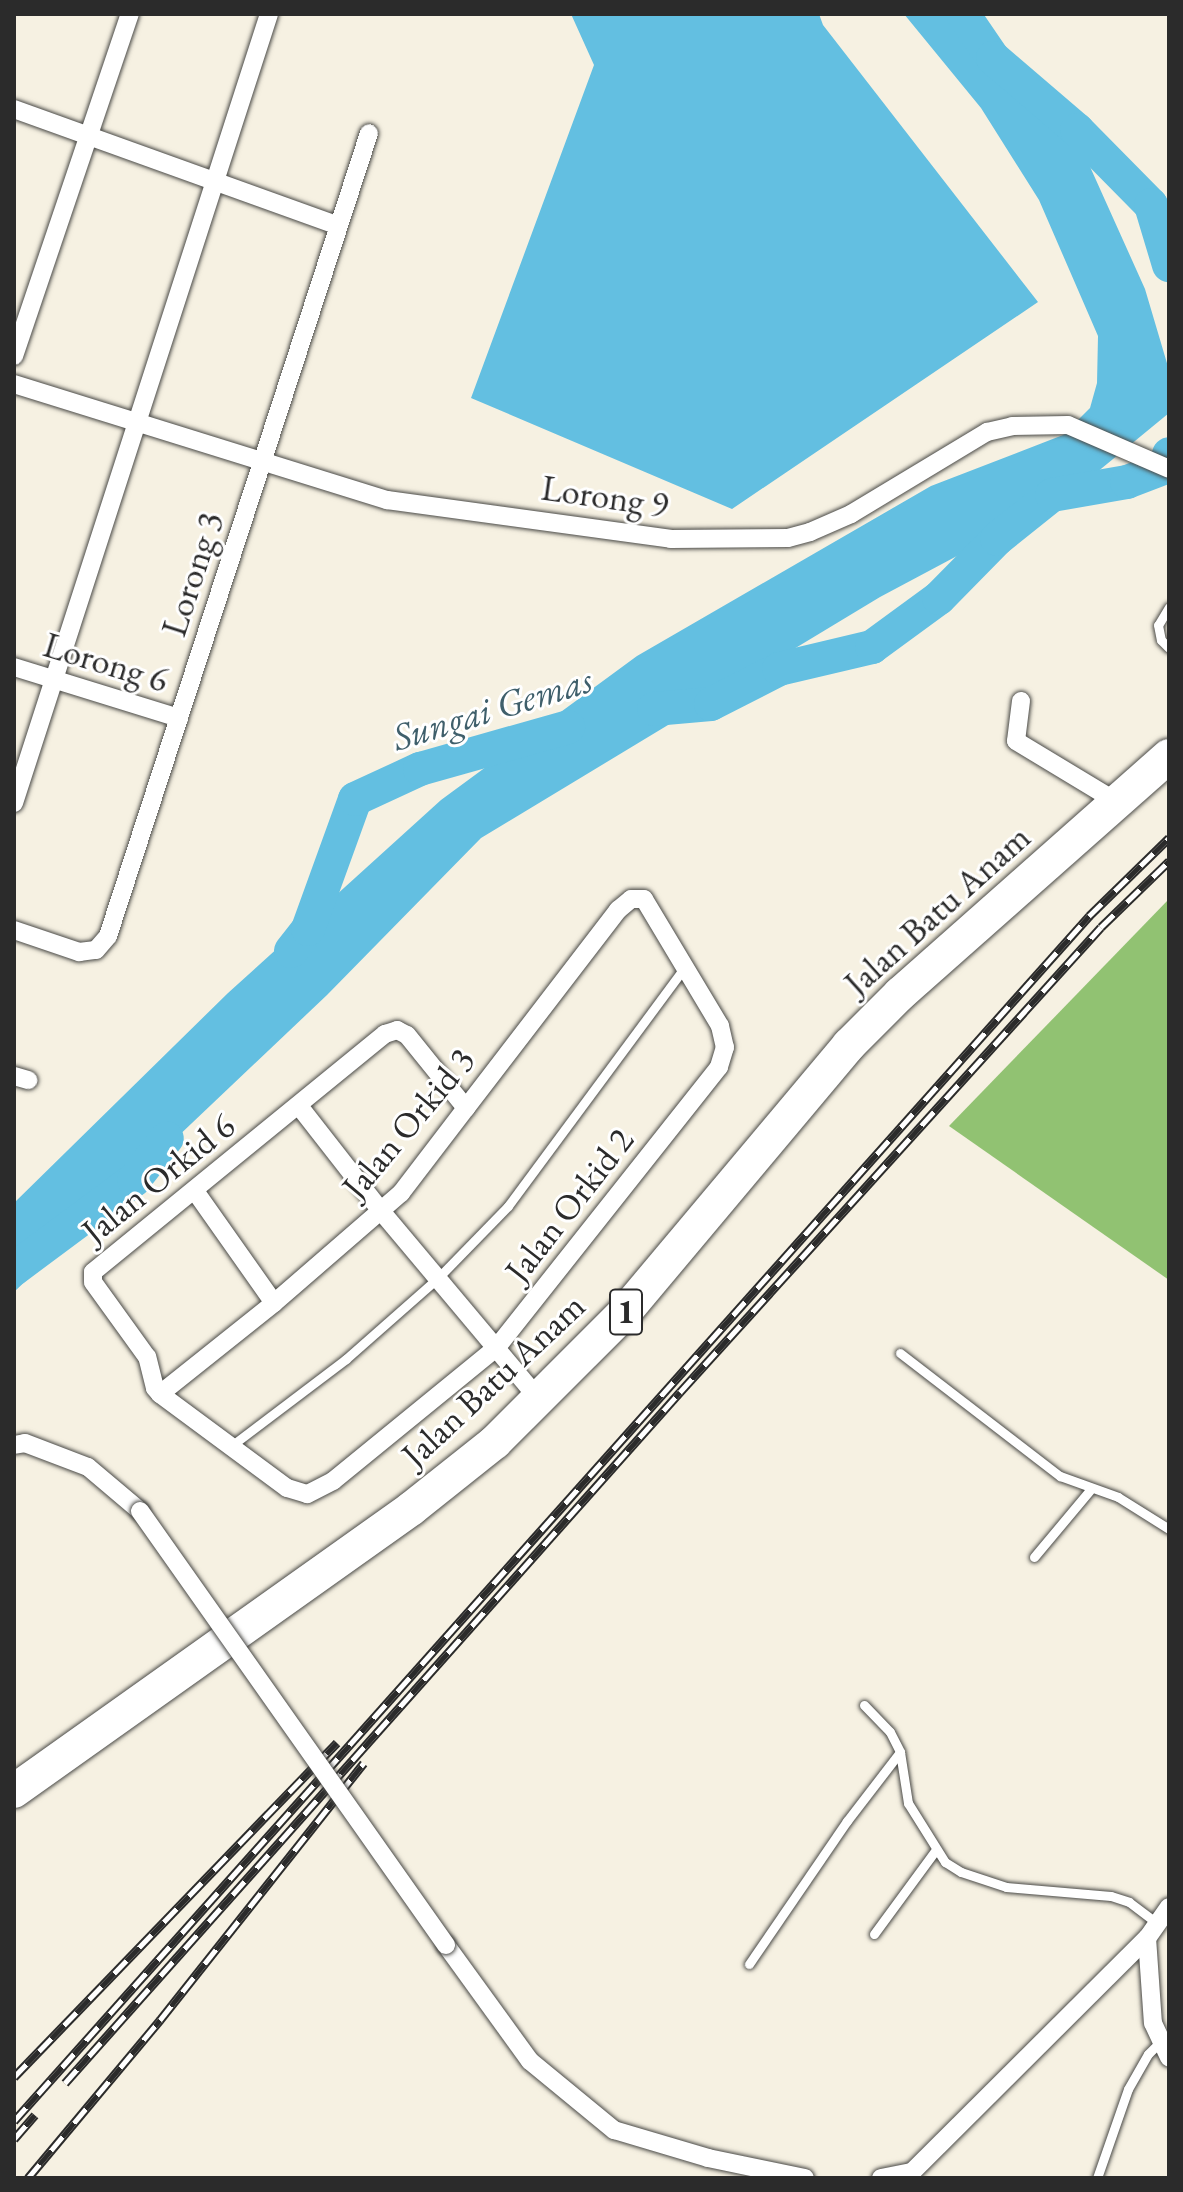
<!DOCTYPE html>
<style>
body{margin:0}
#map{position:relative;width:1183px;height:2192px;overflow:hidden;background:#f6f1e2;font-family:"EB Garamond",serif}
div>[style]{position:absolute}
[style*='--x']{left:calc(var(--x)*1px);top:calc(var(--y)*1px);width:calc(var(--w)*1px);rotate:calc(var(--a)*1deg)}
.green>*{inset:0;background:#91c272}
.water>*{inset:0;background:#63bfe1}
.river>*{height:34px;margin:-17px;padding:0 17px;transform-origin:17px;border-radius:17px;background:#63bfe1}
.roads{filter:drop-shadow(0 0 2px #494946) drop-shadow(0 0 2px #494946)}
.lane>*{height:9px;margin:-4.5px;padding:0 4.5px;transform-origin:4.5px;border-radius:4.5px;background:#fff}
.street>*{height:18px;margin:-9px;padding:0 9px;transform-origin:9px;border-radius:9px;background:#fff}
.highway>*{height:34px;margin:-17px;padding:0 17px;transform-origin:17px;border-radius:17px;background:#fff}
.rail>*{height:9px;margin-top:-4.5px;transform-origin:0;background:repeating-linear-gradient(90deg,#fff 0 18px,#2b2b2b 0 36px);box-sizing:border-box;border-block:2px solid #2b2b2b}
.bridges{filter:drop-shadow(0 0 2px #494946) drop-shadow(0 0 2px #494946)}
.street-bridge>*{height:18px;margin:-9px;padding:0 9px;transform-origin:9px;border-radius:9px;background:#fff}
span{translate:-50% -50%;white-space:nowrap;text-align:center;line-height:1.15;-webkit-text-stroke:6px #fff;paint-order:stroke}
.shield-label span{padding:2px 6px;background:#fff;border:2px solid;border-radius:6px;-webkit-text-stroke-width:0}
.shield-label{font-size:34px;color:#2b2b2b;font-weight:700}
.street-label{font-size:36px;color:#2b2b2b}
.water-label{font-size:38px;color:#3f5f6b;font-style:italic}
.frame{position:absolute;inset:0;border:16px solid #2b2b2b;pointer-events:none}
</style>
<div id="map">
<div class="green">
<i style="clip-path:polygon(1169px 899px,1169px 1280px,949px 1126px)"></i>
</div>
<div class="water">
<i style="clip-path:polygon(571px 14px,819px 14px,823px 25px,1038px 302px,732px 509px,471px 398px,594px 65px)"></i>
<i style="clip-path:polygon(904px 14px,976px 14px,1087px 160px,1145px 289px,1169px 370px,1169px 413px,1096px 473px,1002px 532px,880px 597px,481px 838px,327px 995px,14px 1292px,14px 1203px,228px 993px,441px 800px,637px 656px,931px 486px,1063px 435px,1090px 408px,1097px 383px,1098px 336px,1039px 200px,981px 108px)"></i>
</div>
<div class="river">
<i style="--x:963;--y:14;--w:53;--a:55.7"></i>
<i style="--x:993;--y:58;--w:111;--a:40.6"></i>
<i style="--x:1077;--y:130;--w:105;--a:45.4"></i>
<i style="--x:1151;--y:205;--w:63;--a:73.3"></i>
<i style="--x:654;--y:709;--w:57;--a:-5"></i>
<i style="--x:711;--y:704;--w:76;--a:-27.2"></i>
<i style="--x:779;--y:669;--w:96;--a:-13.3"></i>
<i style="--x:872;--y:647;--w:83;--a:-36.2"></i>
<i style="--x:939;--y:598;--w:83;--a:-45.5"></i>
<i style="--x:997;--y:539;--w:70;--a:-38.7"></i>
<i style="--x:1052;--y:495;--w:76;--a:-9.8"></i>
<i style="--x:1127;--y:482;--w:42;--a:-21"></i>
<i style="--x:1166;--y:467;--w:13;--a:-77"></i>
<i style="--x:291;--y:951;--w:28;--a:-52"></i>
<i style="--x:308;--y:929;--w:138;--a:-70.1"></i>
<i style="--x:355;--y:799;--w:72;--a:-24.8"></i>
<i style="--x:420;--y:769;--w:154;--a:-15.8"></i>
<i style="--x:14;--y:1269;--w:149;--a:-36.6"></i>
<i style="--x:134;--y:1180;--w:53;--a:-51.8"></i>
</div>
<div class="roads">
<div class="lane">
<i style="--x:1169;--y:607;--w:21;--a:121"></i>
<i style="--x:1158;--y:625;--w:15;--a:79"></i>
<i style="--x:1161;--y:640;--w:11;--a:45"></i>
<i style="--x:900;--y:1353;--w:202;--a:37.6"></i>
<i style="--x:1060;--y:1476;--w:62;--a:19.9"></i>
<i style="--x:1118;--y:1497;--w:60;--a:32.1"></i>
<i style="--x:231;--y:1446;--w:144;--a:-37.1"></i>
<i style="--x:346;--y:1359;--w:123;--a:-41.4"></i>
<i style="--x:438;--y:1278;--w:100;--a:-45.8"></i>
<i style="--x:508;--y:1206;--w:297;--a:-53.5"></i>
<i style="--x:1034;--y:1557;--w:87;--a:-50.1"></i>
<i style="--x:864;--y:1705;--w:37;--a:46"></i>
<i style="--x:890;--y:1732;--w:22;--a:63"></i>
<i style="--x:900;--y:1752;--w:52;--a:81.1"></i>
<i style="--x:908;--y:1803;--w:70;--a:57.9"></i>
<i style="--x:945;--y:1862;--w:19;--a:32"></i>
<i style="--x:961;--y:1872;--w:47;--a:18.4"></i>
<i style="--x:1006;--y:1887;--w:105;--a:4.9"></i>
<i style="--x:1111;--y:1896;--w:19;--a:18"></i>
<i style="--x:1129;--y:1902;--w:35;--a:37"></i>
<i style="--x:874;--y:1934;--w:103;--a:-53.7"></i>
<i style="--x:749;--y:1964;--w:173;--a:-55.6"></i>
<i style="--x:847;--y:1821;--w:87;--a:-52.5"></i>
<i style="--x:1097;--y:2178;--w:94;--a:-70.8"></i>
<i style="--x:1128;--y:2089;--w:40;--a:-60.3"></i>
<i style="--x:1148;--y:2054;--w:17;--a:-45"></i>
</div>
<div class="street">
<i style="--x:14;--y:109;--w:343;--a:19.8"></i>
<i style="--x:14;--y:356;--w:361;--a:-71.3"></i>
<i style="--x:14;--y:384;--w:391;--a:17.3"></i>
<i style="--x:387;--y:500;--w:287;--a:7.8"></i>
<i style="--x:671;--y:539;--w:117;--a:-0.5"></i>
<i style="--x:788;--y:538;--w:23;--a:-15"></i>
<i style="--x:810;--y:532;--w:45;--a:-23.7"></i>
<i style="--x:851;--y:514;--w:159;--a:-31.1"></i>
<i style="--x:987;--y:432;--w:26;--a:-13"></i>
<i style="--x:1012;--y:426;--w:56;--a:-1"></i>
<i style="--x:1068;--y:425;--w:110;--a:23.5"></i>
<i style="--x:14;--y:667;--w:173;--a:17.2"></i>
<i style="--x:1021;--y:701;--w:40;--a:97.1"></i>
<i style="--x:1016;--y:741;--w:118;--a:31.1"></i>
<i style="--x:14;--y:803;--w:829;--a:-72.09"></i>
<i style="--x:14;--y:930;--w:69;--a:18.7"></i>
<i style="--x:79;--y:952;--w:17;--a:-7"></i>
<i style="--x:96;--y:950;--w:18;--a:-49"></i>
<i style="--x:108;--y:936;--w:844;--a:-71.99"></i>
<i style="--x:14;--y:1076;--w:15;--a:16"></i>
<i style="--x:299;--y:1106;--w:133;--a:52"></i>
<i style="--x:381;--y:1211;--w:246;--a:50"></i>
<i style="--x:195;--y:1191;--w:137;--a:54.8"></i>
<i style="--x:160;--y:1394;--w:146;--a:-38.6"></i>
<i style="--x:274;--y:1303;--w:168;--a:-40.9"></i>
<i style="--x:401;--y:1193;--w:107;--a:-52.6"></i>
<i style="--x:466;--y:1108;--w:250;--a:-52.5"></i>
<i style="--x:618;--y:910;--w:17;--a:-40"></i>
<i style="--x:631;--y:899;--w:13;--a:0"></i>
<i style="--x:644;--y:899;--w:148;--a:59.1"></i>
<i style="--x:720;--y:1026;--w:22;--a:77"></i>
<i style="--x:725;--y:1047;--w:21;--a:107"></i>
<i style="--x:719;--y:1067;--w:359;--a:128.4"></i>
<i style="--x:496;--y:1348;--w:210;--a:140.8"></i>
<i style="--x:333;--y:1481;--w:29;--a:153"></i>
<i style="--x:307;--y:1494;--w:21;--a:-163"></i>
<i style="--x:287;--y:1488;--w:158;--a:-143.5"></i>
<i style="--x:160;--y:1394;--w:8;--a:-130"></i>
<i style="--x:155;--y:1388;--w:32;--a:-104"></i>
<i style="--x:147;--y:1357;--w:92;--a:-125.8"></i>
<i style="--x:93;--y:1282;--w:10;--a:-90"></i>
<i style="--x:93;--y:1272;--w:377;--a:-39.2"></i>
<i style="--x:385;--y:1034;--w:13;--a:-18"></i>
<i style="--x:397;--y:1030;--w:11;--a:27"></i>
<i style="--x:407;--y:1035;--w:94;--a:51.1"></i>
<i style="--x:14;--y:1445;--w:11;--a:-10"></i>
<i style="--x:25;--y:1443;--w:67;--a:20.9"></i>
<i style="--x:88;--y:1467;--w:68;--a:40.2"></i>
<i style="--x:1169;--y:1907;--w:38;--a:125"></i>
<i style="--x:1147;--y:1938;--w:85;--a:86"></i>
<i style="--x:1153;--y:2023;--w:38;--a:65"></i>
<i style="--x:446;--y:1945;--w:143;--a:54.1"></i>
<i style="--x:530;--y:2061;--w:109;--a:39.4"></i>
<i style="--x:614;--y:2130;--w:98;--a:16.6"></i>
<i style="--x:708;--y:2158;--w:99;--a:11.7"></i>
<i style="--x:881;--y:2178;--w:32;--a:-11"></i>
<i style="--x:912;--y:2172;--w:332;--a:-44.9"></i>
</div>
<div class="highway">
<i style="--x:14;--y:1791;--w:488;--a:-35.4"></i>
<i style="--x:412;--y:1508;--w:106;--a:-38.5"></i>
<i style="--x:495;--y:1442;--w:184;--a:-45"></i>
<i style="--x:625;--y:1312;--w:349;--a:-50"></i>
<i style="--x:849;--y:1045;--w:72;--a:-45"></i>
<i style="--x:900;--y:994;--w:359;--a:-41.5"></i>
</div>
</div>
<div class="rail">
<i style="--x:14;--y:2077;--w:465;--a:-46"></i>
<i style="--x:65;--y:2083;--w:925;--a:-48.33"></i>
<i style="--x:680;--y:1392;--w:627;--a:-47.84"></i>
<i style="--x:1101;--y:927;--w:95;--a:-44.1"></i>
<i style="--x:14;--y:2121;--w:1615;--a:-48.26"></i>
<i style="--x:1089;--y:916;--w:112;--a:-44.3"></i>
<i style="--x:14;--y:2139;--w:32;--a:-49"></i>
<i style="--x:28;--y:2178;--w:206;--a:-50.1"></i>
<i style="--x:160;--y:2020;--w:328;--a:-51.6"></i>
</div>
<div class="bridges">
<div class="street-bridge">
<i style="--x:140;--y:1511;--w:531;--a:54.81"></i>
</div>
</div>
<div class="shield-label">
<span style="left:626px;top:1312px">1</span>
</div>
<div class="street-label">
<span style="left:605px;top:496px;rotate:8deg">Lorong 9</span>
<span style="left:192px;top:574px;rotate:-72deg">Lorong 3</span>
<span style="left:106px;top:662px;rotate:17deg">Lorong 6</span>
<span style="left:937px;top:910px;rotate:-42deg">Jalan Batu Anam</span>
<span style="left:408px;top:1123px;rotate:-50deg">Jalan Orkid 3</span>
<span style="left:158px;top:1178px;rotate:-39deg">Jalan Orkid 6</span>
<span style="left:569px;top:1205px;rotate:-52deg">Jalan Orkid 2</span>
<span style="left:493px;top:1380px;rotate:-43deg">Jalan Batu Anam</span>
</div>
<div class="water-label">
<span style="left:492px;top:708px;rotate:-17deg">Sungai Gemas</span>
</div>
<div class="frame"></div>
</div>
